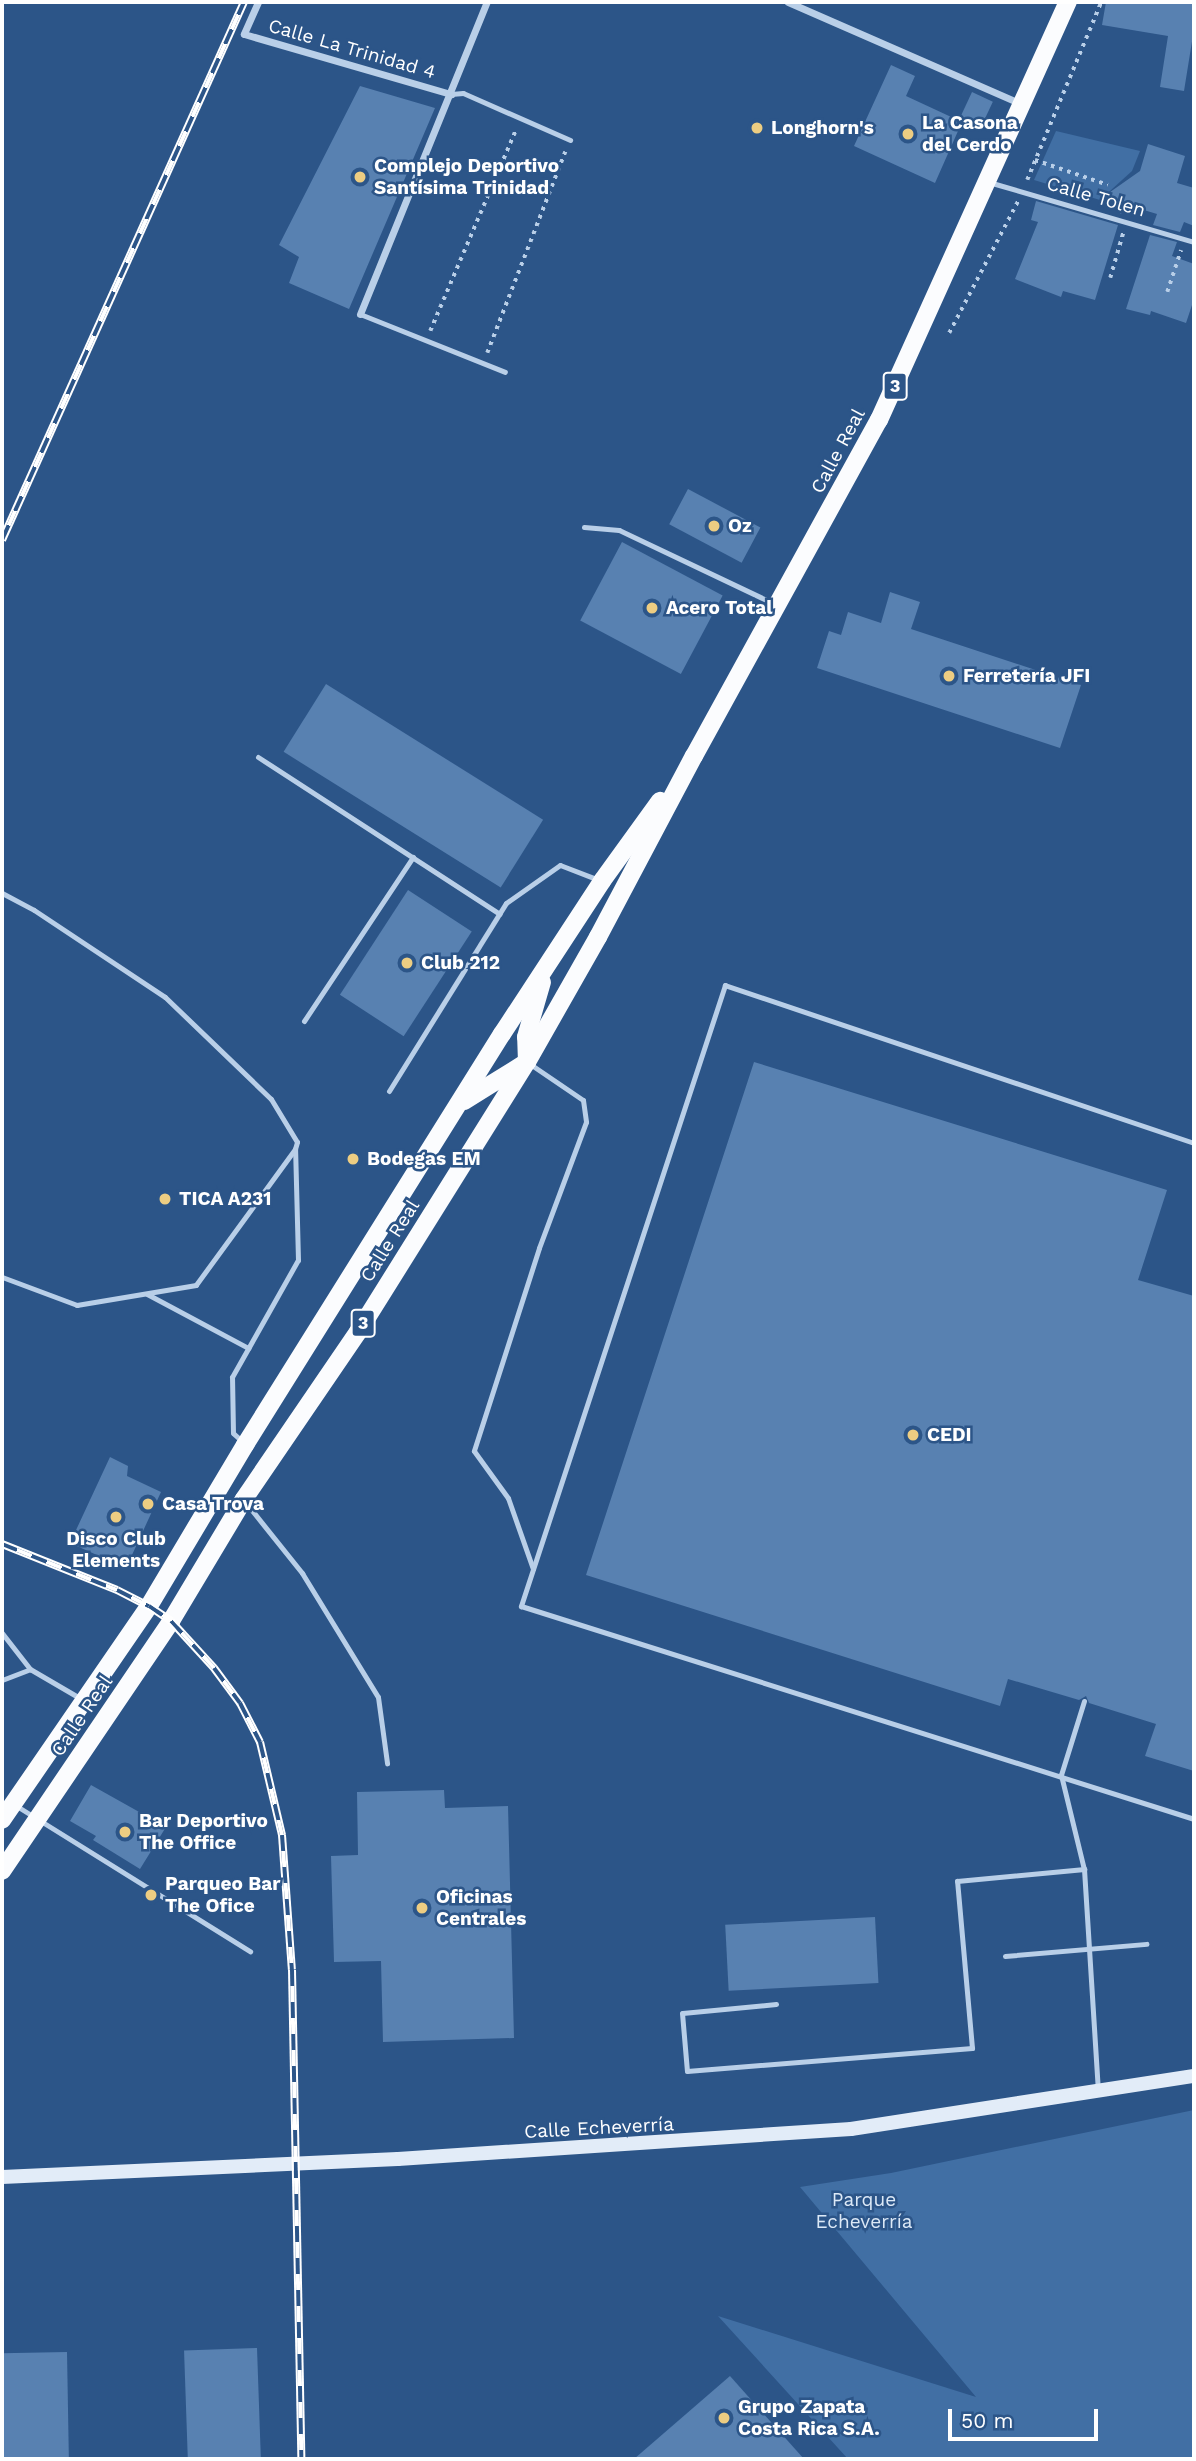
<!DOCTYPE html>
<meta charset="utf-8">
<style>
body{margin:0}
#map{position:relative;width:1196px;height:2461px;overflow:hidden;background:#2c5588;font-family:"Work Sans",sans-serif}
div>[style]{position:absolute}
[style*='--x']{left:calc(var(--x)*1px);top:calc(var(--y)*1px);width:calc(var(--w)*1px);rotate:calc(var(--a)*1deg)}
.green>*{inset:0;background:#416fa4}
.building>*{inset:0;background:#5881b1;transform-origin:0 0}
.path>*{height:3.5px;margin-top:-1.75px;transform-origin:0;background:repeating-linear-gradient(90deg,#b9cfe8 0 3.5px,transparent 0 8.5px)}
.lane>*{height:5px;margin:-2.5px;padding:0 2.5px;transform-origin:2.5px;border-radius:2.5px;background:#b9cfe8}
.street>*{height:7px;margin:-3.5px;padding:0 3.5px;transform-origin:3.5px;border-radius:3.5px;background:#b9cfe8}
.secondary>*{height:14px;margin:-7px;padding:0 7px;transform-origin:7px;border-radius:7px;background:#e2ecf8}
.primary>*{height:18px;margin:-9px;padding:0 9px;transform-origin:9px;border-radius:9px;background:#fbfcfe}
.rail>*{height:8px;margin-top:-4px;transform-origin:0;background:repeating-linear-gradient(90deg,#2c5588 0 16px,#fff 0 32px);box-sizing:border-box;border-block:2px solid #fff}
.dots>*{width:19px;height:19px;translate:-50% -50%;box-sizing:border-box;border:4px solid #2c5588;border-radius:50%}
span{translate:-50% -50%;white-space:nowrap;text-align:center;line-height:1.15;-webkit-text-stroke:5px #2c5588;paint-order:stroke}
.shield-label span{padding:2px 5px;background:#2c5588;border:2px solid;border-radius:5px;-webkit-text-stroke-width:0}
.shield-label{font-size:18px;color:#fff;font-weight:700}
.street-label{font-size:19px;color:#fff}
.poi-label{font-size:19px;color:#fff;font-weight:700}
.left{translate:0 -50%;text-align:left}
.park-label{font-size:19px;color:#dce9f7}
.frame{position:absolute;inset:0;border:4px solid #fff;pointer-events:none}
.scale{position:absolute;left:948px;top:2409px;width:150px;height:32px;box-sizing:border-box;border:4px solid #fff;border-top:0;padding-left:9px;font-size:21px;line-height:24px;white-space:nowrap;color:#fff;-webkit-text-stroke:5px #2c5588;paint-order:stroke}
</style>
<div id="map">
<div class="green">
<i style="clip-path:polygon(1056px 131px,1140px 151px,1132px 171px,1100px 200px,1034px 180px)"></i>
<i style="clip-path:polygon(1194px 2110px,1194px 2459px,848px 2459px,718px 2316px,976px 2397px,800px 2187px,891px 2173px)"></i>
</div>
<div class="building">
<i style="clip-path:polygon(1106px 2px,1194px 2px,1194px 29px,1184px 91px,1160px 87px,1168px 36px,1102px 25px)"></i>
<i style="clip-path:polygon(891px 65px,915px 76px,906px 96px,962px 122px,935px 183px,854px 146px)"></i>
<i style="clip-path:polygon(360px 86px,435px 108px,349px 309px,289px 283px,299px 257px,279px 245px)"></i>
<i style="left:972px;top:92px;width:23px;height:28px;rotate:25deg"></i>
<i style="clip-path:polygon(1148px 144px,1185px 156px,1177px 183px,1194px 188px,1194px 226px,1184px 222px,1180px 232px,1153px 225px,1157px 214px,1124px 204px,1121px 214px,1111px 200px,1103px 197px,1140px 171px)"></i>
<i style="clip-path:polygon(1036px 201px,1118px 225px,1095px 300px,1063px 291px,1061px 297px,1015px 279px,1038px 222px,1031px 220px)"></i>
<i style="clip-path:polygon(1150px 235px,1177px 242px,1172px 256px,1194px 264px,1194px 299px,1186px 323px,1151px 311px,1150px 315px,1126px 309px)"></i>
<i style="left:688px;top:489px;width:82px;height:40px;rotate:28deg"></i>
<i style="left:622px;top:542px;width:114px;height:89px;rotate:28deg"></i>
<i style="clip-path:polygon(890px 592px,920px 602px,911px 629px,1081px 685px,1060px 748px,817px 668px,829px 631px,841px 635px,848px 612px,881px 623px)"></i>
<i style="left:326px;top:684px;width:256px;height:80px;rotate:32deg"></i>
<i style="left:408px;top:890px;width:76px;height:125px;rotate:33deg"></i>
<i style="clip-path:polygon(754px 1062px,1167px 1190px,1138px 1280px,1194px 1296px,1194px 1771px,1145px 1756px,1156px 1724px,1089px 1703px,1086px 1696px,1079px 1700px,1008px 1679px,1000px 1706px,586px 1575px)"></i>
<i style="clip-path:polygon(110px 1457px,128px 1466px,127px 1476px,161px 1492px,126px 1568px,70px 1543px)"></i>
<i style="clip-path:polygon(91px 1785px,166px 1827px,140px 1869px,93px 1840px,96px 1836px,70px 1821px)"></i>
<i style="clip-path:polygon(444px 1790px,445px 1808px,508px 1806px,514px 2038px,383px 2042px,381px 1961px,334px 1962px,331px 1856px,358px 1855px,357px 1792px)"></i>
<i style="left:875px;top:1917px;width:66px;height:150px;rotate:87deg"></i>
<i style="left:257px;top:2348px;width:111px;height:73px;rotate:88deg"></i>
<i style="left:67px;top:2352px;width:107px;height:65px;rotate:89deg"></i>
<i style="clip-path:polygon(730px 2376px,804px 2459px,634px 2459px)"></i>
</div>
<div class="path">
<i style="--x:1035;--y:160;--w:77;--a:18.9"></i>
<i style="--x:1027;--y:180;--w:193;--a:-67.4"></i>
<i style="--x:1110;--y:278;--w:47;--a:-73.9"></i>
<i style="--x:1167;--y:292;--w:44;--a:-71.6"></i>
<i style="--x:430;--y:331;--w:220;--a:-66.9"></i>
<i style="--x:949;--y:333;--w:149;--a:-62.4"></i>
<i style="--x:487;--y:353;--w:216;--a:-68.8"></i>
</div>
<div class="lane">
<i style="--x:451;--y:94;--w:12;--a:-5"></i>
<i style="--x:463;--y:93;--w:117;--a:23.7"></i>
<i style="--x:992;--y:183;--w:210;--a:16.3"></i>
<i style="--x:360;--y:314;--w:156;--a:21.8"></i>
<i style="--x:584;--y:527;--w:35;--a:5"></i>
<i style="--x:619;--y:530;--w:170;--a:25.4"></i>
<i style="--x:258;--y:757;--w:288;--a:33"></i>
<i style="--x:2;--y:893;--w:36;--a:28"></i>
<i style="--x:34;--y:910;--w:157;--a:33.6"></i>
<i style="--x:165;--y:997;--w:147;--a:43.9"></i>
<i style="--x:271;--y:1099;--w:50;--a:58.8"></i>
<i style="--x:297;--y:1142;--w:7;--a:106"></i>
<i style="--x:295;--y:1149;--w:168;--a:126.1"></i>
<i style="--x:196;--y:1285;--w:121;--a:170.5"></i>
<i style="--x:77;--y:1305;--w:80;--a:-159.5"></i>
<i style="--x:304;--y:1021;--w:197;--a:-56.4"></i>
<i style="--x:530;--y:1064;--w:64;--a:34.2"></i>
<i style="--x:583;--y:1100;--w:22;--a:82"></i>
<i style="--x:586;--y:1122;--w:134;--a:110.5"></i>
<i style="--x:539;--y:1248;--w:213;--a:107.8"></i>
<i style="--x:474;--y:1451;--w:58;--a:54.1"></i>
<i style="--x:508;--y:1498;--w:75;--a:70.6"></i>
<i style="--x:389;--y:1091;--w:221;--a:-58.1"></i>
<i style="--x:506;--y:903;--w:66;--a:-35.1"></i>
<i style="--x:560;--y:865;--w:42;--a:21"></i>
<i style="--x:1194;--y:1143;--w:495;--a:-161.4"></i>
<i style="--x:725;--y:985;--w:654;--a:108.19"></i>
<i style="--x:521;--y:1606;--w:706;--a:17.56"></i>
<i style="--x:147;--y:1294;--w:115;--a:28.1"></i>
<i style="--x:243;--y:1442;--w:13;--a:-138"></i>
<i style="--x:233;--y:1433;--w:56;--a:-91"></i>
<i style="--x:232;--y:1377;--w:134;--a:-60.6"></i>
<i style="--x:298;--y:1260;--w:111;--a:-91.5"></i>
<i style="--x:246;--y:1503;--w:90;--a:51.3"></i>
<i style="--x:302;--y:1573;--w:145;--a:58.5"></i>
<i style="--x:378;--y:1697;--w:67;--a:82.2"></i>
<i style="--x:2;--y:1633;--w:46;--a:52.1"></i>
<i style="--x:2;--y:1680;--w:30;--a:-21"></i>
<i style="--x:30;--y:1669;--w:61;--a:30.3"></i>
<i style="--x:1084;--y:1701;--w:77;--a:107.3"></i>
<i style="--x:1061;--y:1775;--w:97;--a:76.3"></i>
<i style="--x:1084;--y:1869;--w:221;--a:86.4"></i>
<i style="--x:15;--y:1805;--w:277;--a:31.9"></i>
<i style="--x:1005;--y:1956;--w:142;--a:-4.9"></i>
<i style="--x:776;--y:2004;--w:94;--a:174.5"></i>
<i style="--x:682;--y:2013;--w:58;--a:85.1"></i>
<i style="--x:687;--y:2071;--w:286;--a:-4.6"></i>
<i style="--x:972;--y:2048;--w:168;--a:-95.1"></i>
<i style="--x:957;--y:1881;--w:128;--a:-5.4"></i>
</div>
<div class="street">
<i style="--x:258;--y:2;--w:35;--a:114"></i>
<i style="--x:244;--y:34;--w:216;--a:16.2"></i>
<i style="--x:788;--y:2;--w:254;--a:23.6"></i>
<i style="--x:360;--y:314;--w:337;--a:-67.9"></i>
</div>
<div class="secondary">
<i style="--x:2;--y:2177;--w:396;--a:-2.6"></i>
<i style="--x:398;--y:2159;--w:454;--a:-3.8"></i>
<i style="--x:851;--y:2129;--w:347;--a:-8.8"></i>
</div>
<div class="primary">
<i style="--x:464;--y:1101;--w:74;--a:-31.8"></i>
<i style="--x:527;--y:1062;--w:25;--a:-92"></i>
<i style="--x:526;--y:1037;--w:57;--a:-73.8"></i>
<i style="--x:2;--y:1820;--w:260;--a:-55.5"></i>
<i style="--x:149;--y:1606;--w:187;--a:-59.2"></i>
<i style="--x:245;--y:1445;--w:485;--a:-58"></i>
<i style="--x:502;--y:1034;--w:183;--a:-56.8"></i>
<i style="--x:602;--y:881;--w:99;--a:-54.1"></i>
<i style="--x:2;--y:1871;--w:302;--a:-55.9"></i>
<i style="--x:171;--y:1621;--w:142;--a:-59.1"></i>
<i style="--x:244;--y:1499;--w:202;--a:-55.7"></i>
<i style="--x:358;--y:1332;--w:319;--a:-58"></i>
<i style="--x:527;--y:1062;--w:144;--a:-60.4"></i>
<i style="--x:598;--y:937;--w:205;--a:-62.1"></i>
<i style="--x:694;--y:756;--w:384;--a:-61.2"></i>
<i style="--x:879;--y:420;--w:459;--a:-65.7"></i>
</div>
<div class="rail">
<i style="--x:2;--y:540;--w:590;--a:-65.78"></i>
<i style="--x:2;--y:1544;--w:124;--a:21.8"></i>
<i style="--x:117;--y:1590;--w:36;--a:27"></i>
<i style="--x:149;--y:1606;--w:27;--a:34"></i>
<i style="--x:171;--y:1621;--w:64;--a:47.5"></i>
<i style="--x:214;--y:1668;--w:44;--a:53.4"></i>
<i style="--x:240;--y:1703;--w:44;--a:62.9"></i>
<i style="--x:260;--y:1742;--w:96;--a:76.7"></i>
<i style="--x:282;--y:1835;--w:135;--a:85.8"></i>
<i style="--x:292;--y:1970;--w:489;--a:88.9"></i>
</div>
<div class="dots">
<i style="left:757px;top:128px;background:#edcd82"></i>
<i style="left:908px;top:134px;background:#edcd82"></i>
<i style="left:360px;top:177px;background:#edcd82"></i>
<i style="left:714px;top:526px;background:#edcd82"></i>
<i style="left:652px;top:608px;background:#edcd82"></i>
<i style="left:949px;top:676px;background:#edcd82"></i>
<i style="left:407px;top:963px;background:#edcd82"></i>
<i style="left:353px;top:1159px;background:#edcd82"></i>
<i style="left:165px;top:1199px;background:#edcd82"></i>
<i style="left:913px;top:1435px;background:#edcd82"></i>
<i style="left:148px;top:1504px;background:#edcd82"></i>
<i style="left:116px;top:1517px;background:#edcd82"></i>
<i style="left:125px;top:1832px;background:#edcd82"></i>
<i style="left:151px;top:1895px;background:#edcd82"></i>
<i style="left:422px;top:1908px;background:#edcd82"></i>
<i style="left:724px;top:2418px;background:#edcd82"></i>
</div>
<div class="shield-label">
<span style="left:895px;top:386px">3</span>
<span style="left:363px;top:1323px">3</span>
</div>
<div class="street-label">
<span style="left:352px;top:49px;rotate:16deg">Calle La Trinidad 4</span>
<span style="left:1096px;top:197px;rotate:16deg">Calle Tolen</span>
<span style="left:838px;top:451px;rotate:-62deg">Calle Real</span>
<span style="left:390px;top:1241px;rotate:-58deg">Calle Real</span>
<span style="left:82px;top:1716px;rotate:-56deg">Calle Real</span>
<span style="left:599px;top:2128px;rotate:-3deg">Calle Echeverría</span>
</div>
<div class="poi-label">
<span class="left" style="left:922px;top:134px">La Casona<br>del Cerdo</span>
<span class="left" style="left:771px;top:128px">Longhorn's</span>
<span class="left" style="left:374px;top:177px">Complejo Deportivo<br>Santísima Trinidad</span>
<span class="left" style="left:728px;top:526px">Oz</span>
<span class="left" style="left:666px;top:608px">Acero Total</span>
<span class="left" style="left:963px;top:676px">Ferretería JFI</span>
<span class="left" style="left:421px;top:963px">Club 212</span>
<span class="left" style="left:367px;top:1159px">Bodegas EM</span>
<span class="left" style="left:179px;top:1199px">TICA A231</span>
<span class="left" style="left:927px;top:1435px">CEDI</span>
<span class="left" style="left:162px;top:1504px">Casa Trova</span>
<span style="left:116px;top:1550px">Disco Club<br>Elements</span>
<span class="left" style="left:139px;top:1832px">Bar Deportivo<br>The Office</span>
<span class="left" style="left:165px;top:1895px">Parqueo Bar<br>The Ofice</span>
<span class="left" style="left:436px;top:1908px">Oficinas<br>Centrales</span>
<span class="left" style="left:738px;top:2418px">Grupo Zapata<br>Costa Rica S.A.</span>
</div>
<div class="park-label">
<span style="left:864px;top:2211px">Parque<br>Echeverría</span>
</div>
<div class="frame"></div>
<div class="scale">50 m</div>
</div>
